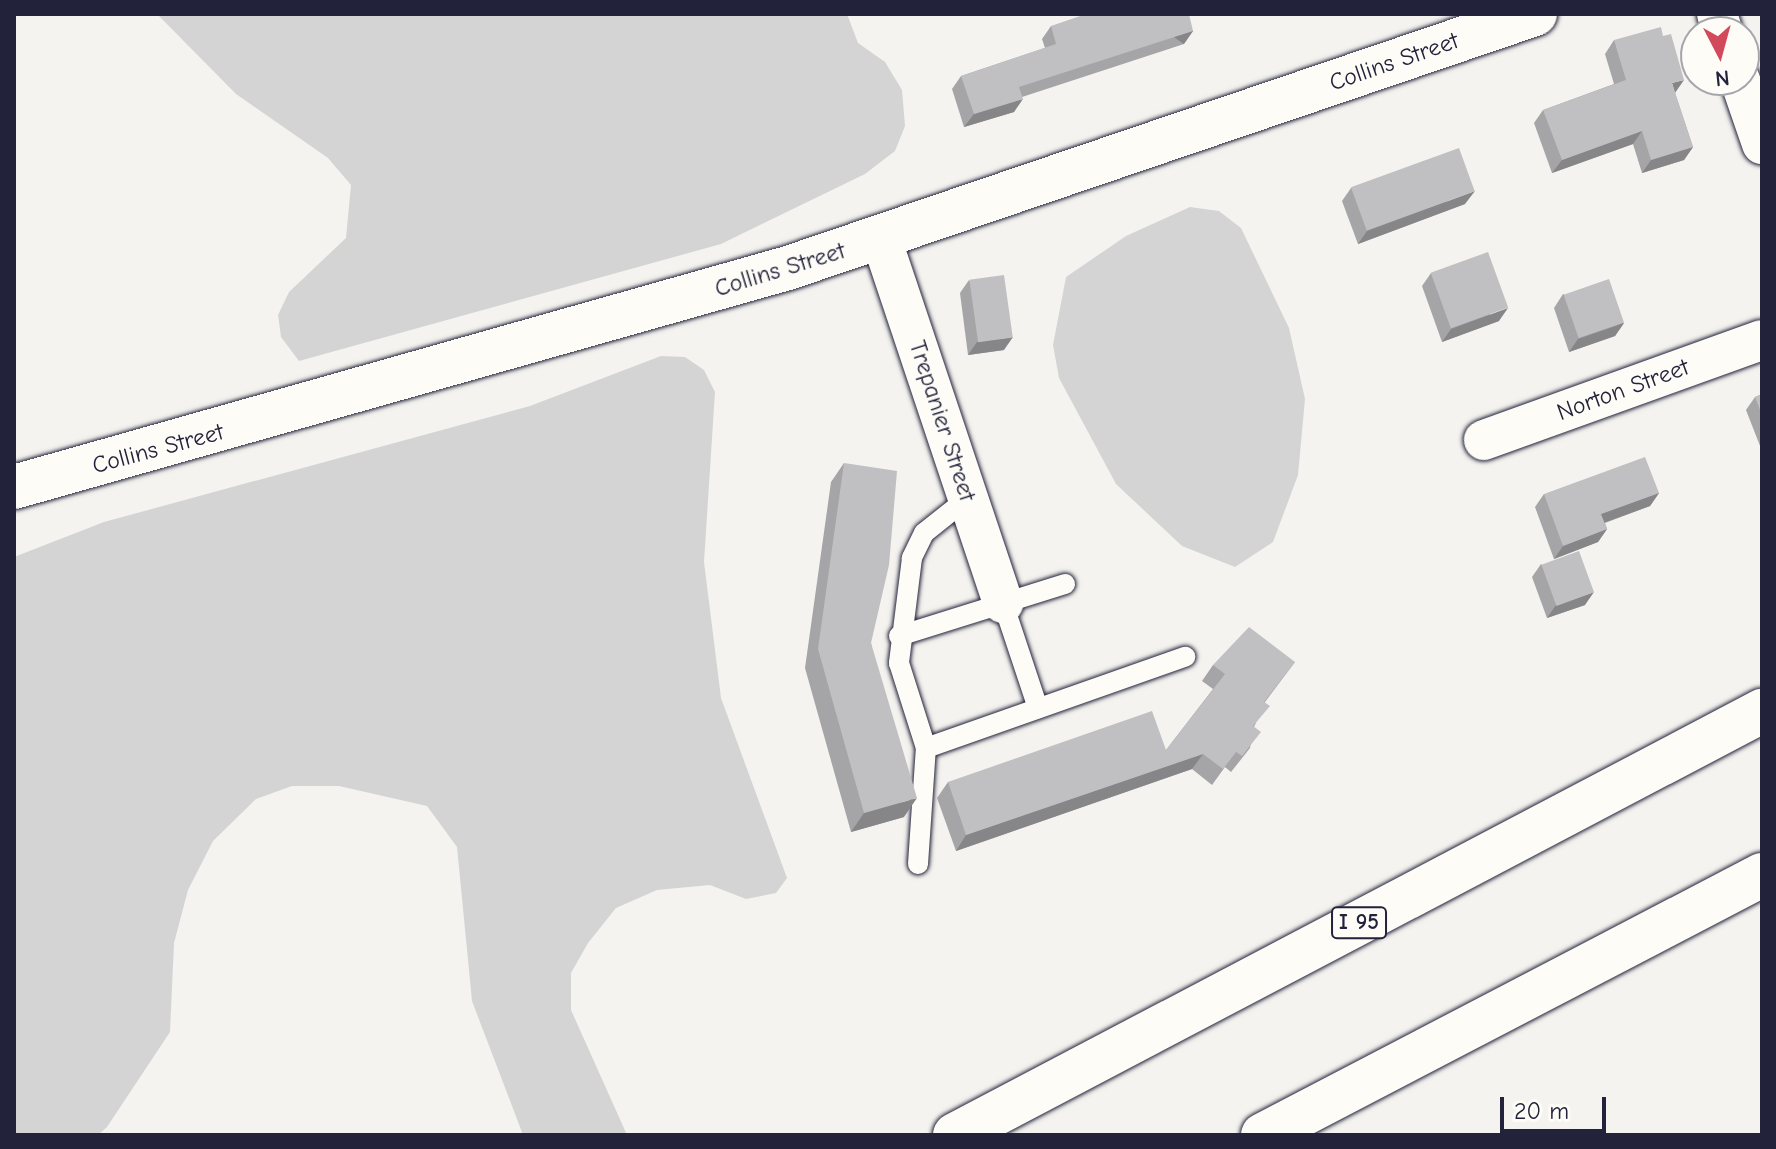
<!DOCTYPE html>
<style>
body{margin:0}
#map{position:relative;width:1776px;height:1149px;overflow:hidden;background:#f4f3ef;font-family:"Comic Neue",sans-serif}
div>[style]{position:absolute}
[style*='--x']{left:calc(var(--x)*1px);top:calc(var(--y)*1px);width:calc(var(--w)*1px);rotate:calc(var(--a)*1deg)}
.green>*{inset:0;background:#d5d4d5}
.roads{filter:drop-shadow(0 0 2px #22223b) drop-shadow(0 0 2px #22223b)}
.service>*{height:20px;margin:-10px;padding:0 10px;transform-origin:10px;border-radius:10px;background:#fdfcf7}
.minor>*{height:40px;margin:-20px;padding:0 20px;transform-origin:20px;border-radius:20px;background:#fdfcf7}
.tertiary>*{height:44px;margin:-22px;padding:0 22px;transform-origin:22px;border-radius:22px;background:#fdfcf7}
.motorway>*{height:44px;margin:-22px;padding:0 22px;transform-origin:22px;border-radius:22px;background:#fdfcf7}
.wall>*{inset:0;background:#a5a4a7}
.shaded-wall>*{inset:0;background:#868688;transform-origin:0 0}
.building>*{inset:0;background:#c0bfc2;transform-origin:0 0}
span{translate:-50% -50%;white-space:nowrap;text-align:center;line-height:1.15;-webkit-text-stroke:6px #fdfcf7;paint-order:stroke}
.shield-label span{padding:2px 6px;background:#fdfcf7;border:2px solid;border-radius:6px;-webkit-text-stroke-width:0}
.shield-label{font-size:22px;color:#22223b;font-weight:700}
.street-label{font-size:24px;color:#22223b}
.frame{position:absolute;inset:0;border:16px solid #22223b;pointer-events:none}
.north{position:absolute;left:1680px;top:16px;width:80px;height:80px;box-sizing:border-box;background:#fdfcf7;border:2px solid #a5a5ac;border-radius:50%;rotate:174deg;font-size:22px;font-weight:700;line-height:32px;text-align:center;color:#22223b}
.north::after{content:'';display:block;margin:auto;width:28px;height:36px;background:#d1495b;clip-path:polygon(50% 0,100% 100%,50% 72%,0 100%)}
.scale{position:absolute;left:1500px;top:1097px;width:106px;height:36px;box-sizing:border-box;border:4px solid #22223b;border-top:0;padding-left:10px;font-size:24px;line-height:28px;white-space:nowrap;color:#22223b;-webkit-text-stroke:6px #fdfcf7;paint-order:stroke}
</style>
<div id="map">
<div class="green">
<i style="clip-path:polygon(157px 14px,847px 14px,858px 43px,885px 62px,902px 90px,905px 126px,895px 151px,865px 174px,721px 244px,299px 361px,281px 337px,278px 315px,289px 292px,346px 238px,351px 185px,328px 158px,236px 94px)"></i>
<i style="clip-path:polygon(1190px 207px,1219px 211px,1241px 228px,1289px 328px,1305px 399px,1298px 475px,1273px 542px,1235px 567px,1182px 546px,1116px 484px,1059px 378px,1053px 345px,1066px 277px,1126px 236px)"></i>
<i style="clip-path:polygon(661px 356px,685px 357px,704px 370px,715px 392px,704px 562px,721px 698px,787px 878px,776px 893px,746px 899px,710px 885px,657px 890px,616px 908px,588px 943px,571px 973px,571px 1010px,627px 1135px,523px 1135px,472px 1001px,457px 847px,427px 806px,339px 786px,292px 786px,256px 799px,213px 841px,188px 890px,174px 943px,170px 1032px,107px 1127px,98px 1135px,14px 1135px,14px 557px,104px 522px,530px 406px)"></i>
</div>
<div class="roads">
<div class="service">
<i style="--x:968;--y:498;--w:56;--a:141.5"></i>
<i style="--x:924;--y:533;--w:28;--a:116"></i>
<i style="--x:912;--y:558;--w:106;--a:97.1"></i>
<i style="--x:899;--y:663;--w:89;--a:72.4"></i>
<i style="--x:926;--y:748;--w:275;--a:-19.4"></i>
<i style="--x:1003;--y:603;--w:111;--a:71.6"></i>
<i style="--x:899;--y:636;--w:174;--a:-17.4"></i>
<i style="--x:918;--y:864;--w:116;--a:-86.1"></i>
</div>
<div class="minor">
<i style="--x:1717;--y:14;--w:19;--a:72"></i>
<i style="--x:1740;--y:80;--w:68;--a:71"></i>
<i style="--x:881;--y:238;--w:385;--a:71.5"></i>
<i style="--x:1484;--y:440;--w:295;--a:-19.8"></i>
</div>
<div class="tertiary">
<i style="--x:14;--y:487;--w:804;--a:-15.8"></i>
<i style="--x:788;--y:268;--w:789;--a:-18.78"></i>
</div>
<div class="motorway">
<i style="--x:955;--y:1135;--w:912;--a:-27.72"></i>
<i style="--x:1263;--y:1135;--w:563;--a:-27.52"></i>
</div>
</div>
<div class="wall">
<i style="clip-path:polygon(1051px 26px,1193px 31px,1184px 44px,1022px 97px,1014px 112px,964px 127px,952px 89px,961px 76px,1045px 48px,1042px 39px)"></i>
<i style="clip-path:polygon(1614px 40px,1675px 93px,1693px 147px,1684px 160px,1642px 173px,1633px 144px,1552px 173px,1534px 123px,1543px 110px,1614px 84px,1605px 54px)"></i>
<i style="clip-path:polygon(1351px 188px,1465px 204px,1358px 244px,1342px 201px)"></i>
<i style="clip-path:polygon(1431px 273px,1499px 321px,1442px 342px,1422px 286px)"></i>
<i style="clip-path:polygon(969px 280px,1004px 350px,968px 355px,960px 293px)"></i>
<i style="clip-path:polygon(1563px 294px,1624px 323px,1615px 336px,1569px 352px,1554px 308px)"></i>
<i style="clip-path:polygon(1762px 394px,1762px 451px,1746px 410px,1755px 397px)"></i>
<i style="clip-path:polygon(844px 463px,871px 643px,904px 817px,851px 832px,805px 668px,831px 482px)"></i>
<i style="clip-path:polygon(1659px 493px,1650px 506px,1605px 523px,1607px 529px,1598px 542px,1554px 559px,1535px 507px,1544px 494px)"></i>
<i style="clip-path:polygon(1541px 564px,1585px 605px,1547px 618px,1532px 577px)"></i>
<i style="clip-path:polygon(1295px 662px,1265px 702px,1254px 727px,1250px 748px,1231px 772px,1225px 767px,1212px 785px,1192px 769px,956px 851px,937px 798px,948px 782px,1166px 750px,1213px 689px,1202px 681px,1213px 665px)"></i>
</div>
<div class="shaded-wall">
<i style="left:1193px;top:31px;width:16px;height:183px;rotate:125deg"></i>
<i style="clip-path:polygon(1684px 80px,1675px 93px,1672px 83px)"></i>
<i style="clip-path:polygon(1023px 99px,1014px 112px,964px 127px,974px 114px)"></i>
<i style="clip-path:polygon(1642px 131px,1633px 144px,1552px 173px,1562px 160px)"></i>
<i style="clip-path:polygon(1693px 147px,1684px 160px,1642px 173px,1651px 160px)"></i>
<i style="clip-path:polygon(1475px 191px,1465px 204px,1358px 244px,1367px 231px)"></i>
<i style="clip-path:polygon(1508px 308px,1499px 321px,1442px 342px,1451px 329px)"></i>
<i style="clip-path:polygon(1624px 323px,1615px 336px,1569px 352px,1578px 339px)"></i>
<i style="clip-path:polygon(1013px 337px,1004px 350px,968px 355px,977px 342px)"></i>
<i style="clip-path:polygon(1659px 493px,1650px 506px,1592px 527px,1601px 514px)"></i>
<i style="clip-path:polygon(1607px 529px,1598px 542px,1554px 559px,1563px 546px)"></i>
<i style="clip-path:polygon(1594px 592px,1585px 605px,1547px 618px,1556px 605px)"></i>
<i style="clip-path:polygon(1203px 754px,1192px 769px,956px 851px,966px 835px)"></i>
<i style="clip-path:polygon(917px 798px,904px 817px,851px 832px,864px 813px)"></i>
</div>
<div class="building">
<i style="clip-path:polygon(1086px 14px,1189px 14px,1193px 31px,1019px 87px,1023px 99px,974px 114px,961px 76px,1056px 44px,1051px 26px)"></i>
<i style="clip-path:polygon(1661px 27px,1663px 36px,1671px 34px,1684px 80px,1672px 83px,1693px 147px,1651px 160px,1642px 131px,1562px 160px,1543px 110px,1626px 80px,1614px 40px)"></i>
<i style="left:1459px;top:148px;width:46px;height:115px;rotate:70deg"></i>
<i style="left:1488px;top:252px;width:59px;height:61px;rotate:70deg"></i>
<i style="left:1004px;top:275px;width:63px;height:35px;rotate:82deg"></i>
<i style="left:1609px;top:279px;width:46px;height:48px;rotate:71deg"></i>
<i style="clip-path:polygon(1762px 394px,1762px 415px,1755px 397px)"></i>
<i style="clip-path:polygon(1645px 457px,1659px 493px,1601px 514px,1607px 529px,1563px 546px,1544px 494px)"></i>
<i style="clip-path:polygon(844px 463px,897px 471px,889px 565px,871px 643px,917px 798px,864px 813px,818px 649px)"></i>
<i style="left:1579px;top:551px;width:44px;height:40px;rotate:70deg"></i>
<i style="clip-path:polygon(1249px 627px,1295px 662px,1264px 702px,1270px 706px,1253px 726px,1261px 732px,1242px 756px,1236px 752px,1223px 769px,1203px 754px,966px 835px,948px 782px,1152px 711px,1166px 750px,1225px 674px,1213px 665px)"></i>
</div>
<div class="shield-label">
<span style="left:1359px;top:923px">I 95</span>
</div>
<div class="street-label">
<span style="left:1394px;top:62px;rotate:-19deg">Collins Street</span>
<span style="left:780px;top:270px;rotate:-17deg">Collins Street</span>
<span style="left:1623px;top:390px;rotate:-20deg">Norton Street</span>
<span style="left:942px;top:421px;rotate:72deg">Trepanier Street</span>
<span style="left:158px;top:449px;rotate:-15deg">Collins Street</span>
</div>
<div class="frame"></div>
<div class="north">N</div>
<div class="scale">20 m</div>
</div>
